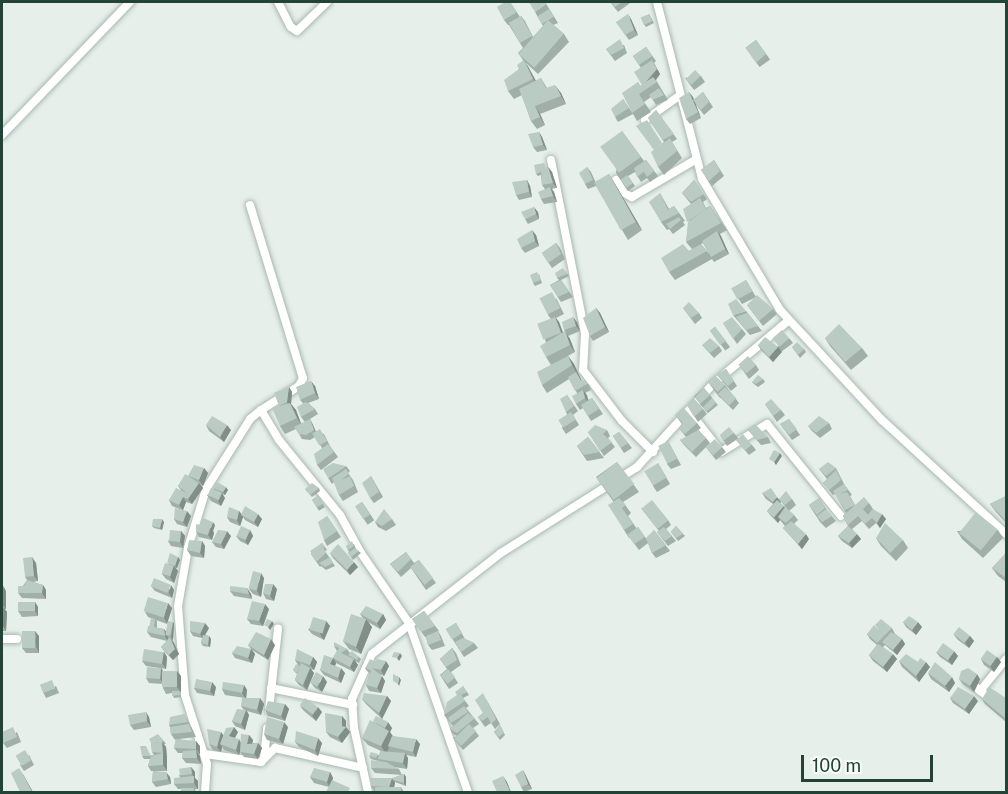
<!DOCTYPE html>
<style>
body{margin:0}
#map{position:relative;width:1008px;height:794px;overflow:hidden;background:#e6efea;font-family:"Public Sans",sans-serif}
div>[style]{position:absolute}
[style*='--x']{left:calc(var(--x)*1px);top:calc(var(--y)*1px);width:calc(var(--w)*1px);rotate:calc(var(--a)*1deg)}
.roads{filter:drop-shadow(0 0 2px #a8b8b1) drop-shadow(0 0 2px #a8b8b1)}
.minor>*{height:8px;margin:-4px;padding:0 4px;transform-origin:4px;border-radius:4px;background:#fff}
.wall>*{inset:0;background:#a0afa8;transform-origin:0 0}
.shaded-wall>*{inset:0;background:#828e88}
.building>*{inset:0;background:#bacbc3;transform-origin:0 0}
span{translate:-50% -50%;white-space:nowrap;text-align:center;line-height:1.15;-webkit-text-stroke:4.5px #f7fbf9;paint-order:stroke}
.frame{position:absolute;inset:0;border:3px solid #234339;pointer-events:none}
.scale{position:absolute;left:801px;top:755px;width:132px;height:27px;box-sizing:border-box;border:3px solid #234339;border-top:0;padding-left:8px;font-size:18px;line-height:21px;white-space:nowrap;color:#234339;-webkit-text-stroke:4px #f7fbf9;paint-order:stroke}
</style>
<div id="map">
<div class="roads">
<div class="minor">
<i style="--x:278;--y:2;--w:28;--a:63"></i>
<i style="--x:291;--y:27;--w:7;--a:34"></i>
<i style="--x:297;--y:31;--w:42;--a:-44"></i>
<i style="--x:657;--y:2;--w:183;--a:75.7"></i>
<i style="--x:702;--y:179;--w:152;--a:59.2"></i>
<i style="--x:780;--y:310;--w:150;--a:47.2"></i>
<i style="--x:882;--y:420;--w:168;--a:42.6"></i>
<i style="--x:645;--y:120;--w:42;--a:-35.2"></i>
<i style="--x:2;--y:135;--w:185;--a:-46.1"></i>
<i style="--x:551;--y:160;--w:177;--a:78.9"></i>
<i style="--x:585;--y:334;--w:36;--a:93"></i>
<i style="--x:583;--y:370;--w:64;--a:52.6"></i>
<i style="--x:622;--y:421;--w:44;--a:45"></i>
<i style="--x:616;--y:180;--w:15;--a:58"></i>
<i style="--x:624;--y:193;--w:9;--a:27"></i>
<i style="--x:632;--y:197;--w:73;--a:-30.4"></i>
<i style="--x:250;--y:205;--w:181;--a:73"></i>
<i style="--x:303;--y:378;--w:9;--a:117"></i>
<i style="--x:299;--y:386;--w:45;--a:147.7"></i>
<i style="--x:689;--y:411;--w:52;--a:52"></i>
<i style="--x:721;--y:452;--w:54;--a:-31.3"></i>
<i style="--x:767;--y:424;--w:118;--a:51.2"></i>
<i style="--x:2;--y:639;--w:15;--a:0"></i>
<i style="--x:968;--y:681;--w:48;--a:38.3"></i>
<i style="--x:271;--y:688;--w:84;--a:11.7"></i>
<i style="--x:980;--y:691;--w:41;--a:-50.9"></i>
<i style="--x:269;--y:710;--w:82;--a:-83.7"></i>
<i style="--x:205;--y:754;--w:57;--a:8.1"></i>
<i style="--x:261;--y:762;--w:20;--a:-45"></i>
<i style="--x:275;--y:748;--w:90;--a:12.8"></i>
<i style="--x:264;--y:758;--w:30;--a:-84"></i>
<i style="--x:205;--y:792;--w:28;--a:-86"></i>
<i style="--x:207;--y:764;--w:72;--a:-107.7"></i>
<i style="--x:185;--y:695;--w:89;--a:-94.5"></i>
<i style="--x:178;--y:606;--w:59;--a:-80.2"></i>
<i style="--x:188;--y:548;--w:62;--a:-73"></i>
<i style="--x:206;--y:489;--w:83;--a:-57.8"></i>
<i style="--x:250;--y:419;--w:14;--a:-39"></i>
<i style="--x:261;--y:410;--w:35;--a:59"></i>
<i style="--x:279;--y:440;--w:97;--a:50.9"></i>
<i style="--x:340;--y:515;--w:43;--a:61.1"></i>
<i style="--x:361;--y:553;--w:85;--a:55.6"></i>
<i style="--x:409;--y:623;--w:179;--a:70.8"></i>
<i style="--x:368;--y:792;--w:66;--a:-102.3"></i>
<i style="--x:354;--y:728;--w:29;--a:-94"></i>
<i style="--x:352;--y:699;--w:49;--a:-66"></i>
<i style="--x:372;--y:654;--w:164;--a:-38.1"></i>
<i style="--x:501;--y:553;--w:161;--a:-32.3"></i>
<i style="--x:637;--y:467;--w:114;--a:-47.5"></i>
<i style="--x:714;--y:383;--w:97;--a:-40"></i>
</div>
</div>
<div class="wall">
<i style="clip-path:polygon(510px 2px,520px 17px,521px 16px,525px 21px,533px 37px,543px 26px,535px 12px,545px 2px,558px 23px,553px 25px,564px 34px,569px 42px,538px 74px,525px 62px,536px 81px,541px 78px,547px 88px,561px 93px,566px 104px,540px 114px,545px 125px,537px 129px,531px 121px,522px 95px,514px 99px,508px 91px,523px 60px,518px 53px,523px 48px,509px 25px,508px 25px,504px 20px)"></i>
<i style="clip-path:polygon(610px 2px,629px 2px,630px 3px,618px 12px)"></i>
<i style="clip-path:polygon(649px 14px,654px 23px,646px 27px,644px 24px)"></i>
<i style="clip-path:polygon(631px 19px,638px 35px,629px 40px,616px 22px)"></i>
<i style="left:756px;top:40px;width:24px;height:13px;rotate:54deg"></i>
<i style="clip-path:polygon(624px 45px,627px 53px,615px 61px,606px 49px)"></i>
<i style="clip-path:polygon(646px 47px,656px 61px,654px 63px,660px 74px,656px 80px,668px 100px,656px 105px,651px 97px,644px 102px,651px 112px,637px 121px,633px 114px,618px 122px,615px 117px,623px 99px,631px 111px,638px 82px,640px 86px,642px 85px,641px 68px,633px 56px)"></i>
<i style="clip-path:polygon(701px 76px,705px 82px,694px 90px,685px 78px)"></i>
<i style="clip-path:polygon(689px 92px,694px 100px,703px 92px,713px 107px,704px 115px,695px 103px,701px 118px,690px 124px,686px 119px)"></i>
<i style="clip-path:polygon(656px 110px,677px 139px,672px 142px,682px 158px,664px 175px,658px 167px,654px 150px,664px 142px,648px 118px)"></i>
<i style="clip-path:polygon(622px 131px,644px 161px,646px 160px,658px 176px,650px 182px,647px 178px,641px 182px,635px 172px,628px 176px,635px 186px,628px 191px,616px 173px)"></i>
<i style="clip-path:polygon(539px 132px,542px 137px,547px 150px,537px 152px,533px 147px)"></i>
<i style="clip-path:polygon(714px 160px,724px 176px,712px 186px,701px 170px)"></i>
<i style="clip-path:polygon(548px 167px,552px 172px,557px 188px,551px 189px,554px 192px,557px 202px,544px 204px,541px 199px,545px 189px,542px 185px,541px 175px,538px 176px,536px 174px)"></i>
<i style="clip-path:polygon(587px 167px,591px 172px,596px 183px,609px 174px,642px 230px,628px 240px,596px 186px,588px 189px,585px 184px)"></i>
<i style="clip-path:polygon(527px 180px,530px 186px,532px 197px,519px 200px,516px 195px)"></i>
<i style="clip-path:polygon(694px 180px,707px 199px,703px 202px,706px 208px,710px 206px,727px 230px,720px 234px,729px 254px,714px 262px,712px 259px,675px 280px,669px 272px,689px 251px,701px 244px,709px 254px,703px 243px,692px 249px,686px 242px,691px 204px,682px 193px)"></i>
<i style="clip-path:polygon(660px 193px,669px 209px,674px 206px,685px 221px,683px 222px,685px 225px,673px 234px,669px 229px,667px 230px,661px 222px)"></i>
<i style="clip-path:polygon(538px 212px,539px 219px,528px 224px,525px 219px)"></i>
<i style="clip-path:polygon(536px 235px,539px 246px,525px 253px,521px 248px)"></i>
<i style="clip-path:polygon(556px 243px,560px 248px,565px 259px,552px 268px,542px 253px)"></i>
<i style="clip-path:polygon(565px 271px,569px 276px,561px 280px,573px 297px,561px 302px,550px 285px,559px 280px,557px 278px)"></i>
<i style="clip-path:polygon(539px 274px,542px 283px,535px 286px,533px 283px)"></i>
<i style="clip-path:polygon(746px 280px,756px 297px,742px 304px,732px 289px)"></i>
<i style="clip-path:polygon(556px 298px,564px 314px,556px 318px,559px 322px,563px 333px,570px 339px,575px 352px,566px 357px,568px 356px,574px 364px,582px 381px,589px 385px,591px 390px,585px 393px,588px 400px,592px 398px,603px 414px,591px 421px,583px 408px,580px 410px,576px 404px,577px 393px,569px 379px,547px 393px,542px 385px,551px 365px,546px 357px,546px 342px,545px 340px,551px 319px,548px 315px)"></i>
<i style="clip-path:polygon(747px 305px,773px 309px,777px 314px,763px 326px)"></i>
<i style="clip-path:polygon(596px 308px,600px 313px,609px 332px,593px 341px,590px 336px)"></i>
<i style="clip-path:polygon(683px 308px,699px 313px,702px 318px,695px 324px)"></i>
<i style="clip-path:polygon(746px 311px,762px 331px,750px 335px,733px 315px)"></i>
<i style="clip-path:polygon(577px 322px,580px 331px,568px 336px,564px 330px)"></i>
<i style="clip-path:polygon(723px 323px,742px 329px,746px 334px,737px 344px)"></i>
<i style="left:715px;top:327px;width:25px;height:6px;rotate:53deg"></i>
<i style="clip-path:polygon(789px 338px,793px 343px,781px 352px,773px 362px,761px 350px,758px 345px,777px 347px)"></i>
<i style="clip-path:polygon(825px 338px,862px 348px,868px 356px,851px 370px,830px 346px)"></i>
<i style="clip-path:polygon(702px 345px,719px 346px,722px 351px,714px 358px)"></i>
<i style="clip-path:polygon(792px 347px,804px 349px,806px 352px,800px 358px)"></i>
<i style="clip-path:polygon(739px 365px,756px 365px,759px 370px,749px 379px)"></i>
<i style="clip-path:polygon(726px 369px,737px 386px,731px 391px,717px 375px)"></i>
<i style="clip-path:polygon(763px 379px,765px 382px,758px 387px,754px 384px,752px 382px)"></i>
<i style="clip-path:polygon(708px 382px,725px 385px,739px 403px,733px 410px,721px 398px,720px 398px)"></i>
<i style="clip-path:polygon(315px 386px,319px 399px,308px 403px,315px 409px,318px 414px,310px 419px,313px 425px,316px 432px,324px 434px,330px 446px,338px 457px,321px 470px,317px 465px,322px 448px,315px 437px,310px 440px,302px 439px,296px 429px,285px 434px,280px 426px,279px 406px,289px 387px,292px 392px,291px 404px,296px 410px,301px 424px,305px 422px,301px 417px,303px 403px,300px 400px)"></i>
<i style="left:704px;top:388px;width:22px;height:13px;rotate:51deg"></i>
<i style="clip-path:polygon(567px 395px,578px 411px,573px 415px,579px 425px,566px 434px,562px 428px,567px 414px,566px 412px)"></i>
<i style="clip-path:polygon(765px 404px,781px 410px,785px 415px,777px 422px)"></i>
<i style="clip-path:polygon(687px 405px,703px 409px,707px 414px,698px 422px)"></i>
<i style="clip-path:polygon(675px 415px,697px 423px,701px 428px,698px 430px,706px 438px,710px 443px,696px 457px,684px 445px,680px 440px,686px 437px,679px 428px,682px 424px)"></i>
<i style="clip-path:polygon(789px 419px,800px 435px,792px 440px,780px 424px)"></i>
<i style="clip-path:polygon(829px 423px,832px 429px,820px 438px,812px 431px,808px 426px)"></i>
<i style="clip-path:polygon(206px 425px,231px 430px,224px 442px,209px 431px)"></i>
<i style="clip-path:polygon(747px 429px,768px 437px,771px 443px,761px 445px)"></i>
<i style="clip-path:polygon(607px 430px,610px 436px,608px 438px,615px 447px,604px 456px,588px 432px)"></i>
<i style="clip-path:polygon(619px 432px,632px 448px,624px 453px,613px 436px)"></i>
<i style="clip-path:polygon(734px 433px,738px 438px,752px 445px,756px 450px,749px 455px,736px 440px,727px 446px,720px 435px)"></i>
<i style="clip-path:polygon(588px 437px,604px 458px,587px 461px,577px 446px)"></i>
<i style="clip-path:polygon(668px 441px,681px 465px,671px 469px,667px 464px)"></i>
<i style="clip-path:polygon(706px 447px,722px 447px,726px 452px,716px 460px)"></i>
<i style="clip-path:polygon(617px 462px,639px 492px,623px 502px,631px 513px,628px 516px,637px 529px,638px 527px,647px 540px,654px 530px,670px 551px,656px 558px,652px 553px,648px 543px,639px 550px,630px 538px,629px 538px,624px 530px,613px 501px,596px 477px)"></i>
<i style="clip-path:polygon(658px 463px,670px 484px,657px 492px,653px 486px)"></i>
<i style="clip-path:polygon(346px 466px,350px 471px,348px 473px,353px 480px,358px 492px,343px 501px,339px 495px,334px 482px,332px 484px,328px 478px)"></i>
<i style="clip-path:polygon(204px 468px,208px 473px,203px 486px,200px 484px,203px 488px,192px 504px,186px 502px,183px 510px,191px 516px,187px 527px,177px 524px,174px 519px,182px 510px,172px 506px,169px 500px,181px 490px,178px 486px,188px 476px)"></i>
<i style="clip-path:polygon(836px 468px,844px 484px,852px 495px,850px 496px,855px 505px,869px 503px,873px 509px,886px 519px,880px 528px,876px 523px,869px 529px,862px 521px,852px 529px,861px 539px,852px 548px,842px 541px,838px 536px,848px 526px,843px 516px,846px 513px,835px 494px,833px 495px,823px 483px,827px 479px,819px 469px)"></i>
<i style="clip-path:polygon(371px 476px,383px 497px,374px 503px,370px 498px)"></i>
<i style="clip-path:polygon(213px 488px,228px 490px,225px 495px,222px 494px,225px 498px,221px 506px,211px 501px,207px 495px,214px 489px)"></i>
<i style="clip-path:polygon(319px 488px,320px 491px,312px 497px,305px 489px)"></i>
<i style="clip-path:polygon(762px 493px,781px 502px,780px 503px,794px 515px,798px 520px,794px 524px,809px 539px,802px 549px,783px 528px,785px 526px,780px 520px,778px 523px,771px 516px,767px 511px,773px 504px,766px 499px)"></i>
<i style="left:318px;top:496px;width:13px;height:7px;rotate:58deg"></i>
<i style="clip-path:polygon(1006px 496px,1006px 523px,996px 512px,990px 504px)"></i>
<i style="clip-path:polygon(819px 498px,828px 512px,836px 521px,826px 528px,820px 522px,809px 505px)"></i>
<i style="clip-path:polygon(779px 499px,792px 499px,796px 505px,789px 511px)"></i>
<i style="left:362px;top:502px;width:22px;height:8px;rotate:56deg"></i>
<i style="clip-path:polygon(641px 508px,668px 520px,671px 525px,666px 529px,676px 541px,668px 546px,657px 532px,659px 531px)"></i>
<i style="clip-path:polygon(239px 511px,242px 514px,262px 519px,258px 527px,245px 520px,243px 517px,240px 526px,230px 522px,227px 517px)"></i>
<i style="clip-path:polygon(327px 516px,341px 537px,327px 546px,324px 540px)"></i>
<i style="clip-path:polygon(392px 519px,396px 525px,386px 531px,378px 527px,375px 522px)"></i>
<i style="clip-path:polygon(164px 522px,162px 530px,154px 528px,152px 526px)"></i>
<i style="clip-path:polygon(215px 525px,213px 531px,214px 533px,212px 540px,199px 537px,196px 532px)"></i>
<i style="clip-path:polygon(676px 526px,685px 536px,678px 541px,671px 532px)"></i>
<i style="clip-path:polygon(250px 530px,253px 536px,248px 545px,240px 541px,236px 536px)"></i>
<i style="clip-path:polygon(998px 530px,1003px 538px,983px 558px,962px 539px,957px 531px)"></i>
<i style="clip-path:polygon(181px 531px,185px 536px,183px 548px,171px 546px,168px 541px)"></i>
<i style="clip-path:polygon(231px 536px,224px 549px,216px 547px,212px 542px)"></i>
<i style="clip-path:polygon(876px 538px,903px 540px,908px 548px,896px 561px,881px 546px)"></i>
<i style="clip-path:polygon(202px 541px,205px 546px,204px 558px,191px 556px,187px 550px)"></i>
<i style="clip-path:polygon(322px 543px,327px 550px,325px 551px,335px 566px,326px 570px,321px 566px,320px 567px,311px 554px)"></i>
<i style="clip-path:polygon(354px 544px,356px 549px,361px 553px,353px 560px,348px 553px,349px 552px,346px 546px)"></i>
<i style="clip-path:polygon(406px 552px,414px 563px,419px 560px,436px 583px,426px 590px,411px 568px,401px 577px,390px 564px)"></i>
<i style="clip-path:polygon(330px 553px,358px 567px,350px 575px,333px 558px)"></i>
<i style="clip-path:polygon(1006px 553px,1006px 582px,998px 576px,992px 568px)"></i>
<i style="clip-path:polygon(178px 557px,180px 560px,177px 568px,176px 568px,178px 571px,174px 583px,166px 579px,162px 574px,168px 564px)"></i>
<i style="clip-path:polygon(36px 563px,38px 581px,33px 582px,43px 585px,46px 590px,46px 599px,22px 598px,18px 593px,27px 580px,25px 577px)"></i>
<i style="clip-path:polygon(264px 578px,261px 597px,253px 594px,249px 589px)"></i>
<i style="clip-path:polygon(2px 586px,3px 586px,6px 591px,6px 609px,5px 609px,7px 612px,6px 631px,2px 631px)"></i>
<i style="clip-path:polygon(151px 586px,174px 590px,172px 598px,155px 591px)"></i>
<i style="clip-path:polygon(247px 588px,251px 594px,252px 599px,234px 596px,230px 591px)"></i>
<i style="clip-path:polygon(277px 589px,274px 601px,266px 599px,263px 593px)"></i>
<i style="clip-path:polygon(35px 602px,38px 607px,38px 616px,22px 617px,18px 611px)"></i>
<i style="clip-path:polygon(172px 608px,167px 624px,156px 620px,157px 621px,157px 628px,164px 629px,166px 632px,173px 622px,174px 624px,173px 640px,172px 639px,179px 654px,173px 660px,165px 652px,161px 647px,167px 641px,151px 637px,147px 632px,153px 619px,148px 617px,145px 612px)"></i>
<i style="clip-path:polygon(269px 609px,263px 626px,251px 624px,247px 619px)"></i>
<i style="clip-path:polygon(424px 611px,439px 631px,438px 631px,441px 636px,445px 646px,432px 650px,428px 645px,426px 637px,425px 637px,412px 619px)"></i>
<i style="clip-path:polygon(360px 614px,383px 614px,386px 620px,380px 629px,368px 622px,372px 627px,361px 654px,349px 649px,343px 641px,363px 618px)"></i>
<i style="clip-path:polygon(326px 621px,330px 626px,324px 640px,312px 634px,308px 629px)"></i>
<i style="clip-path:polygon(903px 622px,922px 627px,916px 635px,906px 627px)"></i>
<i style="clip-path:polygon(456px 623px,465px 639px,474px 643px,478px 648px,464px 657px,446px 629px)"></i>
<i style="clip-path:polygon(209px 628px,205px 635px,209px 636px,211px 639px,210px 647px,203px 646px,201px 643px,202px 638px,193px 636px,190px 631px)"></i>
<i style="clip-path:polygon(892px 628px,895px 634px,902px 639px,905px 644px,897px 655px,885px 645px,883px 647px,897px 659px,887px 672px,873px 661px,869px 655px,877px 645px,870px 639px,867px 634px,879px 630px)"></i>
<i style="clip-path:polygon(954px 635px,970px 636px,974px 641px,969px 648px,958px 640px)"></i>
<i style="clip-path:polygon(39px 636px,39px 653px,26px 653px,22px 648px)"></i>
<i style="clip-path:polygon(248px 645px,275px 645px,268px 660px,252px 650px,255px 654px,252px 663px,235px 658px,232px 653px,251px 649px)"></i>
<i style="clip-path:polygon(334px 646px,347px 649px,350px 653px,359px 657px,361px 659px,359px 663px,354px 660px,358px 665px,354px 672px,336px 663px,335px 666px,345px 673px,341px 683px,324px 675px,320px 670px,333px 658px,337px 651px)"></i>
<i style="clip-path:polygon(452px 648px,456px 653px,461px 665px,451px 672px,458px 683px,449px 689px,440px 675px,447px 669px,440px 659px)"></i>
<i style="clip-path:polygon(164px 652px,167px 657px,166px 669px,146px 666px,142px 661px)"></i>
<i style="clip-path:polygon(936px 652px,958px 656px,952px 665px,940px 657px)"></i>
<i style="clip-path:polygon(313px 657px,317px 662px,314px 670px,311px 669px,314px 673px,307px 690px,299px 685px,295px 680px,297px 674px,293px 670px,298px 665px,295px 660px)"></i>
<i style="clip-path:polygon(997px 657px,1001px 662px,994px 672px,984px 665px,981px 659px)"></i>
<i style="clip-path:polygon(899px 661px,918px 662px,930px 667px,919px 682px,902px 667px)"></i>
<i style="clip-path:polygon(376px 662px,389px 666px,384px 676px,380px 674px,385px 681px,381px 693px,369px 691px,366px 685px,370px 673px,367px 671px,365px 668px)"></i>
<i style="clip-path:polygon(161px 668px,163px 672px,181px 676px,181px 692px,180px 692px,181px 697px,174px 698px,172px 693px,166px 694px,163px 688px,163px 684px,149px 683px,146px 678px)"></i>
<i style="clip-path:polygon(928px 673px,955px 683px,949px 692px,931px 679px)"></i>
<i style="clip-path:polygon(959px 679px,980px 679px,974px 692px,963px 684px)"></i>
<i style="clip-path:polygon(327px 682px,322px 692px,315px 688px,311px 683px)"></i>
<i style="clip-path:polygon(244px 685px,247px 690px,246px 698px,260px 698px,264px 704px,261px 715px,247px 711px,249px 715px,245px 730px,235px 726px,232px 721px,244px 710px,241px 706px,245px 698px,225px 695px,222px 689px)"></i>
<i style="clip-path:polygon(56px 686px,59px 693px,46px 698px,43px 692px)"></i>
<i style="clip-path:polygon(463px 686px,469px 695px,463px 698px,469px 706px,466px 708px,479px 724px,473px 728px,479px 736px,463px 750px,453px 738px,457px 736px,453px 734px,450px 729px,453px 726px,444px 715px)"></i>
<i style="clip-path:polygon(216px 687px,214px 696px,197px 693px,194px 688px)"></i>
<i style="clip-path:polygon(387px 696px,391px 701px,382px 719px,366px 704px,362px 699px)"></i>
<i style="clip-path:polygon(950px 698px,978px 701px,969px 714px,953px 703px)"></i>
<i style="clip-path:polygon(1006px 698px,1006px 722px,985px 704px,982px 699px)"></i>
<i style="clip-path:polygon(486px 699px,500px 724px,495px 729px,491px 723px,485px 727px,478px 717px,483px 713px)"></i>
<i style="clip-path:polygon(285px 704px,289px 709px,285px 721px,268px 716px,265px 710px)"></i>
<i style="clip-path:polygon(300px 706px,322px 712px,316px 721px,304px 711px)"></i>
<i style="clip-path:polygon(184px 714px,192px 728px,196px 737px,179px 739px,200px 746px,200px 754px,198px 754px,201px 764px,186px 763px,182px 758px,183px 753px,178px 753px,174px 748px,176px 739px,175px 740px,171px 734px,170px 727px,169px 725px)"></i>
<i style="clip-path:polygon(342px 716px,346px 721px,346px 727px,350px 732px,342px 743px,330px 737px,326px 732px)"></i>
<i style="clip-path:polygon(149px 717px,151px 727px,134px 730px,130px 725px)"></i>
<i style="clip-path:polygon(374px 722px,392px 728px,390px 732px,393px 736px,420px 744px,416px 757px,406px 755px,408px 758px,407px 769px,394px 767px,399px 769px,402px 775px,375px 773px,371px 768px,379px 761px,378px 760px,378px 761px,371px 759px,369px 756px,379px 755px,381px 751px,368px 745px,362px 738px)"></i>
<i style="clip-path:polygon(500px 725px,505px 735px,500px 740px,494px 732px)"></i>
<i style="clip-path:polygon(288px 727px,283px 744px,267px 740px,264px 734px)"></i>
<i style="clip-path:polygon(17px 732px,21px 742px,7px 748px,3px 743px)"></i>
<i style="clip-path:polygon(221px 732px,223px 735px,238px 732px,235px 738px,241px 742px,249px 735px,253px 740px,252px 743px,258px 743px,262px 748px,258px 759px,244px 757px,240px 752px,239px 755px,224px 750px,222px 747px,221px 752px,213px 750px,209px 744px)"></i>
<i style="clip-path:polygon(164px 741px,166px 744px,164px 744px,166px 747px,167px 758px,167px 771px,155px 771px,170px 777px,171px 784px,156px 787px,152px 782px,153px 771px,151px 771px,148px 766px,150px 759px,144px 759px,142px 756px,154px 755px,152px 752px,151px 743px)"></i>
<i style="clip-path:polygon(295px 742px,322px 743px,318px 756px,299px 747px)"></i>
<i style="clip-path:polygon(29px 755px,34px 765px,24px 771px,20px 765px)"></i>
<i style="clip-path:polygon(191px 767px,195px 772px,195px 778px,198px 781px,198px 789px,195px 789px,196px 792px,180px 792px,182px 792px,181px 789px,178px 789px,174px 784px,180px 777px,179px 775px)"></i>
<i style="clip-path:polygon(523px 770px,526px 776px,532px 789px,524px 792px,521px 787px)"></i>
<i style="clip-path:polygon(330px 772px,333px 778px,329px 787px,314px 783px,310px 777px)"></i>
<i style="clip-path:polygon(404px 774px,406px 777px,406px 786px,395px 782px,395px 783px,394px 787px,401px 787px,404px 792px,375px 792px,371px 786px)"></i>
</div>
<div class="shaded-wall">
<i style="clip-path:polygon(628px 14px,631px 19px,638px 35px,634px 30px)"></i>
<i style="clip-path:polygon(524px 60px,529px 68px,539px 87px,533px 79px)"></i>
<i style="clip-path:polygon(652px 60px,660px 74px,652px 85px,643px 86px)"></i>
<i style="clip-path:polygon(555px 85px,561px 93px,566px 104px,561px 96px)"></i>
<i style="clip-path:polygon(689px 92px,693px 97px,701px 118px,698px 112px)"></i>
<i style="clip-path:polygon(535px 106px,540px 114px,545px 125px,540px 117px)"></i>
<i style="clip-path:polygon(539px 132px,542px 137px,547px 150px,543px 145px)"></i>
<i style="clip-path:polygon(548px 167px,552px 172px,557px 188px,553px 183px)"></i>
<i style="clip-path:polygon(609px 174px,614px 182px,642px 230px,636px 222px)"></i>
<i style="clip-path:polygon(527px 180px,530px 186px,532px 197px,529px 192px)"></i>
<i style="clip-path:polygon(550px 187px,554px 192px,557px 202px,553px 196px)"></i>
<i style="clip-path:polygon(534px 207px,538px 212px,539px 219px,536px 214px)"></i>
<i style="clip-path:polygon(532px 230px,536px 235px,539px 246px,535px 241px)"></i>
<i style="clip-path:polygon(717px 231px,721px 236px,729px 254px,725px 249px)"></i>
<i style="clip-path:polygon(596px 308px,600px 313px,609px 332px,605px 327px)"></i>
<i style="clip-path:polygon(555px 317px,559px 322px,565px 338px,561px 333px)"></i>
<i style="clip-path:polygon(573px 317px,577px 322px,580px 331px,576px 326px)"></i>
<i style="clip-path:polygon(565px 331px,570px 339px,575px 352px,570px 345px)"></i>
<i style="clip-path:polygon(778px 347px,782px 352px,773px 362px,769px 357px)"></i>
<i style="clip-path:polygon(568px 356px,574px 364px,584px 387px,572px 365px)"></i>
<i style="clip-path:polygon(311px 381px,315px 386px,319px 399px,315px 393px)"></i>
<i style="clip-path:polygon(289px 387px,292px 392px,291px 404px,296px 410px,302px 426px,287px 402px)"></i>
<i style="clip-path:polygon(583px 390px,587px 395px,589px 403px,585px 398px)"></i>
<i style="clip-path:polygon(310px 419px,313px 425px,317px 435px,314px 430px)"></i>
<i style="clip-path:polygon(227px 425px,231px 430px,224px 442px,220px 437px)"></i>
<i style="clip-path:polygon(780px 453px,782px 456px,776px 465px,774px 462px)"></i>
<i style="clip-path:polygon(204px 468px,208px 473px,203px 486px,199px 480px)"></i>
<i style="clip-path:polygon(199px 483px,203px 488px,192px 504px,188px 499px)"></i>
<i style="clip-path:polygon(226px 487px,228px 490px,225px 495px,223px 492px)"></i>
<i style="clip-path:polygon(222px 493px,225px 498px,221px 506px,218px 501px)"></i>
<i style="clip-path:polygon(183px 497px,186px 502px,183px 510px,179px 505px)"></i>
<i style="clip-path:polygon(777px 497px,781px 502px,776px 507px,773px 502px)"></i>
<i style="clip-path:polygon(784px 506px,788px 511px,778px 517px,780px 520px,778px 523px,774px 517px)"></i>
<i style="clip-path:polygon(187px 511px,191px 516px,187px 527px,183px 522px)"></i>
<i style="clip-path:polygon(239px 511px,243px 517px,240px 526px,237px 520px)"></i>
<i style="clip-path:polygon(258px 514px,262px 519px,258px 527px,254px 522px)"></i>
<i style="clip-path:polygon(882px 514px,886px 519px,880px 528px,877px 523px)"></i>
<i style="clip-path:polygon(162px 519px,164px 522px,162px 530px,160px 528px)"></i>
<i style="clip-path:polygon(213px 522px,215px 525px,213px 531px,214px 533px,212px 540px,208px 535px)"></i>
<i style="clip-path:polygon(250px 530px,253px 536px,248px 545px,245px 540px)"></i>
<i style="clip-path:polygon(181px 531px,185px 536px,183px 548px,180px 542px)"></i>
<i style="clip-path:polygon(227px 531px,231px 536px,224px 549px,221px 544px)"></i>
<i style="clip-path:polygon(806px 534px,809px 539px,802px 549px,798px 544px)"></i>
<i style="clip-path:polygon(857px 534px,861px 539px,852px 548px,849px 543px)"></i>
<i style="clip-path:polygon(202px 541px,205px 546px,204px 558px,200px 553px)"></i>
<i style="clip-path:polygon(32px 557px,36px 563px,38px 581px,34px 576px)"></i>
<i style="clip-path:polygon(178px 557px,180px 560px,177px 568px,175px 566px)"></i>
<i style="clip-path:polygon(354px 562px,358px 567px,350px 575px,347px 570px)"></i>
<i style="clip-path:polygon(174px 566px,178px 571px,174px 583px,170px 577px)"></i>
<i style="clip-path:polygon(261px 573px,264px 578px,261px 597px,257px 591px)"></i>
<i style="clip-path:polygon(273px 584px,277px 589px,274px 601px,270px 596px)"></i>
<i style="clip-path:polygon(43px 585px,46px 590px,46px 599px,42px 593px)"></i>
<i style="clip-path:polygon(171px 585px,174px 590px,172px 598px,169px 593px)"></i>
<i style="clip-path:polygon(3px 586px,6px 591px,6px 609px,2px 604px)"></i>
<i style="clip-path:polygon(247px 588px,251px 594px,252px 599px,249px 594px)"></i>
<i style="clip-path:polygon(35px 602px,38px 607px,38px 616px,35px 611px)"></i>
<i style="clip-path:polygon(168px 603px,172px 608px,167px 624px,164px 618px)"></i>
<i style="clip-path:polygon(265px 604px,269px 609px,263px 626px,259px 621px)"></i>
<i style="clip-path:polygon(3px 607px,7px 612px,6px 631px,3px 626px)"></i>
<i style="clip-path:polygon(383px 614px,386px 620px,380px 629px,377px 623px)"></i>
<i style="clip-path:polygon(366px 619px,372px 627px,361px 654px,356px 647px)"></i>
<i style="clip-path:polygon(272px 621px,274px 624px,270px 630px,268px 627px)"></i>
<i style="clip-path:polygon(326px 621px,330px 626px,324px 640px,320px 634px)"></i>
<i style="clip-path:polygon(173px 622px,174px 624px,173px 640px,171px 637px)"></i>
<i style="clip-path:polygon(918px 622px,922px 627px,916px 635px,912px 630px)"></i>
<i style="clip-path:polygon(205px 623px,209px 628px,203px 639px,200px 634px)"></i>
<i style="clip-path:polygon(164px 629px,168px 634px,166px 635px,168px 637px,168px 641px,165px 636px)"></i>
<i style="clip-path:polygon(35px 631px,39px 636px,39px 653px,36px 647px)"></i>
<i style="clip-path:polygon(209px 636px,211px 639px,210px 647px,208px 645px)"></i>
<i style="clip-path:polygon(970px 636px,974px 641px,969px 648px,965px 643px)"></i>
<i style="clip-path:polygon(170px 637px,174px 643px,179px 654px,173px 660px,169px 655px)"></i>
<i style="clip-path:polygon(271px 639px,275px 645px,268px 660px,264px 655px)"></i>
<i style="clip-path:polygon(902px 639px,905px 644px,897px 655px,893px 650px)"></i>
<i style="clip-path:polygon(251px 649px,255px 654px,252px 663px,248px 658px)"></i>
<i style="clip-path:polygon(954px 651px,958px 656px,952px 665px,948px 660px)"></i>
<i style="clip-path:polygon(164px 652px,167px 657px,166px 669px,162px 663px)"></i>
<i style="clip-path:polygon(400px 653px,402px 656px,399px 661px,397px 658px)"></i>
<i style="clip-path:polygon(893px 654px,897px 659px,887px 672px,883px 667px)"></i>
<i style="clip-path:polygon(313px 657px,317px 662px,314px 670px,310px 665px)"></i>
<i style="clip-path:polygon(997px 657px,1001px 662px,994px 672px,990px 666px)"></i>
<i style="clip-path:polygon(333px 658px,336px 663px,334px 669px,330px 664px)"></i>
<i style="clip-path:polygon(354px 659px,358px 665px,354px 672px,350px 667px)"></i>
<i style="clip-path:polygon(386px 661px,389px 666px,384px 676px,381px 670px)"></i>
<i style="clip-path:polygon(926px 662px,930px 667px,919px 682px,916px 676px)"></i>
<i style="clip-path:polygon(161px 668px,165px 674px,164px 684px,160px 679px)"></i>
<i style="clip-path:polygon(310px 668px,314px 673px,307px 690px,303px 685px)"></i>
<i style="clip-path:polygon(341px 668px,345px 673px,341px 683px,338px 678px)"></i>
<i style="clip-path:polygon(177px 671px,181px 676px,181px 692px,177px 687px)"></i>
<i style="clip-path:polygon(977px 674px,980px 679px,974px 692px,970px 686px)"></i>
<i style="clip-path:polygon(323px 676px,327px 682px,322px 692px,318px 687px)"></i>
<i style="clip-path:polygon(382px 676px,385px 681px,381px 693px,377px 688px)"></i>
<i style="clip-path:polygon(399px 677px,401px 680px,399px 686px,398px 684px)"></i>
<i style="clip-path:polygon(952px 677px,955px 683px,949px 692px,945px 686px)"></i>
<i style="clip-path:polygon(212px 682px,216px 687px,214px 696px,210px 691px)"></i>
<i style="clip-path:polygon(244px 685px,247px 690px,246px 699px,242px 693px)"></i>
<i style="clip-path:polygon(387px 696px,391px 701px,382px 719px,379px 713px)"></i>
<i style="clip-path:polygon(974px 696px,978px 701px,969px 714px,965px 709px)"></i>
<i style="clip-path:polygon(260px 698px,264px 704px,261px 715px,257px 710px)"></i>
<i style="clip-path:polygon(285px 704px,289px 709px,285px 721px,281px 716px)"></i>
<i style="clip-path:polygon(318px 707px,322px 712px,316px 721px,312px 715px)"></i>
<i style="clip-path:polygon(246px 710px,249px 715px,245px 730px,241px 724px)"></i>
<i style="clip-path:polygon(146px 712px,149px 717px,151px 727px,147px 721px)"></i>
<i style="clip-path:polygon(342px 716px,346px 721px,346px 728px,346px 727px,350px 732px,342px 743px,338px 737px,342px 726px)"></i>
<i style="clip-path:polygon(284px 722px,288px 727px,283px 744px,279px 739px)"></i>
<i style="clip-path:polygon(388px 722px,392px 728px,390px 732px,394px 739px,388px 746px,389px 748px,386px 754px,381px 746px,385px 728px)"></i>
<i style="clip-path:polygon(234px 727px,238px 732px,233px 741px,229px 736px)"></i>
<i style="clip-path:polygon(221px 732px,225px 738px,220px 744px,222px 747px,221px 752px,217px 747px)"></i>
<i style="clip-path:polygon(249px 735px,253px 740px,251px 749px,247px 744px)"></i>
<i style="clip-path:polygon(318px 738px,322px 743px,318px 756px,315px 750px)"></i>
<i style="clip-path:polygon(239px 739px,242px 745px,239px 755px,236px 750px)"></i>
<i style="clip-path:polygon(416px 739px,420px 744px,416px 757px,413px 752px)"></i>
<i style="clip-path:polygon(196px 741px,200px 746px,200px 754px,196px 749px)"></i>
<i style="clip-path:polygon(162px 742px,166px 747px,167px 758px,167px 771px,163px 765px)"></i>
<i style="clip-path:polygon(258px 743px,262px 748px,258px 759px,254px 754px)"></i>
<i style="clip-path:polygon(196px 750px,200px 756px,201px 764px,197px 758px)"></i>
<i style="clip-path:polygon(405px 753px,408px 758px,407px 769px,403px 763px)"></i>
<i style="clip-path:polygon(191px 767px,195px 772px,195px 778px,198px 781px,198px 789px,194px 783px,194px 777px,192px 774px)"></i>
<i style="clip-path:polygon(19px 768px,24px 776px,33px 792px,32px 792px)"></i>
<i style="clip-path:polygon(523px 770px,526px 776px,532px 789px,528px 784px)"></i>
<i style="clip-path:polygon(166px 772px,170px 777px,171px 784px,168px 779px)"></i>
<i style="clip-path:polygon(330px 772px,333px 778px,330px 788px,327px 782px)"></i>
<i style="clip-path:polygon(404px 774px,406px 777px,406px 786px,404px 783px)"></i>
<i style="clip-path:polygon(503px 776px,507px 782px,511px 792px,510px 792px)"></i>
<i style="clip-path:polygon(392px 778px,395px 783px,393px 792px,389px 788px)"></i>
</div>
<div class="building">
<i style="clip-path:polygon(505px 2px,510px 2px,517px 12px,504px 20px,497px 7px)"></i>
<i style="clip-path:polygon(529px 2px,545px 2px,547px 4px,535px 12px)"></i>
<i style="clip-path:polygon(610px 2px,622px 2px,615px 7px)"></i>
<i style="left:549px;top:9px;width:9px;height:14px;rotate:58deg"></i>
<i style="clip-path:polygon(628px 14px,634px 30px,625px 35px,616px 22px)"></i>
<i style="left:649px;top:14px;width:8px;height:9px;rotate:67deg"></i>
<i style="left:521px;top:16px;width:23px;height:14px;rotate:61deg"></i>
<i style="left:548px;top:20px;width:21px;height:45px;rotate:41deg"></i>
<i style="clip-path:polygon(620px 39px,624px 48px,611px 55px,606px 49px)"></i>
<i style="clip-path:polygon(756px 40px,766px 54px,756px 63px,746px 48px)"></i>
<i style="left:646px;top:47px;width:11px;height:16px;rotate:56deg"></i>
<i style="clip-path:polygon(524px 60px,533px 79px,508px 91px,504px 80px,519px 69px,517px 65px)"></i>
<i style="clip-path:polygon(652px 60px,657px 69px,646px 82px,642px 85px,634px 72px)"></i>
<i style="left:695px;top:70px;width:8px;height:13px;rotate:45deg"></i>
<i style="clip-path:polygon(653px 77px,657px 82px,639px 94px,645px 104px,632px 113px,622px 93px,638px 82px,640px 86px)"></i>
<i style="clip-path:polygon(541px 78px,546px 88px,555px 85px,561px 96px,535px 106px,540px 117px,531px 121px,519px 89px)"></i>
<i style="clip-path:polygon(659px 88px,664px 95px,653px 100px,649px 95px)"></i>
<i style="clip-path:polygon(689px 92px,698px 112px,686px 119px,679px 98px)"></i>
<i style="clip-path:polygon(703px 92px,709px 102px,701px 110px,693px 100px)"></i>
<i style="clip-path:polygon(623px 99px,629px 108px,615px 117px,611px 109px)"></i>
<i style="clip-path:polygon(656px 110px,674px 134px,663px 140px,648px 118px)"></i>
<i style="clip-path:polygon(647px 120px,662px 143px,654px 150px,636px 126px)"></i>
<i style="left:622px;top:131px;width:32px;height:27px;rotate:54deg"></i>
<i style="clip-path:polygon(539px 132px,543px 145px,533px 147px,528px 134px)"></i>
<i style="clip-path:polygon(670px 138px,677px 151px,658px 167px,651px 152px)"></i>
<i style="clip-path:polygon(646px 160px,654px 171px,647px 177px,644px 172px,637px 177px,634px 168px)"></i>
<i style="clip-path:polygon(714px 160px,720px 171px,709px 181px,701px 170px)"></i>
<i style="clip-path:polygon(544px 163px,546px 168px,536px 174px,534px 165px)"></i>
<i style="clip-path:polygon(548px 167px,553px 183px,542px 185px,541px 171px)"></i>
<i style="clip-path:polygon(587px 167px,593px 180px,585px 184px,579px 173px)"></i>
<i style="left:609px;top:174px;width:55px;height:17px;rotate:61deg"></i>
<i style="left:627px;top:175px;width:10px;height:8px;rotate:53deg"></i>
<i style="clip-path:polygon(527px 180px,529px 192px,516px 195px,512px 182px)"></i>
<i style="clip-path:polygon(694px 180px,704px 194px,691px 202px,682px 193px)"></i>
<i style="clip-path:polygon(550px 187px,553px 196px,541px 199px,538px 192px)"></i>
<i style="clip-path:polygon(660px 193px,668px 210px,674px 206px,679px 213px,661px 222px,649px 202px)"></i>
<i style="clip-path:polygon(700px 198px,706px 209px,687px 222px,683px 209px)"></i>
<i style="clip-path:polygon(710px 206px,721px 223px,686px 242px,688px 222px)"></i>
<i style="clip-path:polygon(534px 207px,536px 214px,525px 219px,521px 212px)"></i>
<i style="clip-path:polygon(679px 217px,681px 220px,670px 229px,666px 224px)"></i>
<i style="clip-path:polygon(532px 230px,535px 241px,521px 248px,517px 239px)"></i>
<i style="clip-path:polygon(717px 231px,725px 249px,711px 257px,702px 241px)"></i>
<i style="clip-path:polygon(556px 243px,561px 254px,548px 263px,542px 253px)"></i>
<i style="clip-path:polygon(683px 244px,689px 251px,701px 244px,707px 251px,669px 272px,661px 258px)"></i>
<i style="clip-path:polygon(563px 268px,567px 274px,557px 278px,555px 273px)"></i>
<i style="clip-path:polygon(537px 272px,541px 280px,533px 283px,530px 275px)"></i>
<i style="clip-path:polygon(561px 280px,569px 292px,558px 297px,550px 285px)"></i>
<i style="left:746px;top:280px;width:13px;height:17px;rotate:61deg"></i>
<i style="left:552px;top:292px;width:18px;height:14px;rotate:63deg"></i>
<i style="clip-path:polygon(757px 295px,773px 309px,759px 321px,747px 305px)"></i>
<i style="clip-path:polygon(736px 299px,746px 311px,733px 315px,728px 304px)"></i>
<i style="clip-path:polygon(689px 302px,699px 313px,691px 318px,683px 308px)"></i>
<i style="clip-path:polygon(596px 308px,605px 327px,590px 336px,583px 318px)"></i>
<i style="clip-path:polygon(747px 313px,758px 326px,746px 330px,736px 317px)"></i>
<i style="left:555px;top:317px;width:17px;height:19px;rotate:69deg"></i>
<i style="clip-path:polygon(573px 317px,576px 326px,564px 330px,562px 322px)"></i>
<i style="clip-path:polygon(732px 317px,742px 329px,733px 339px,723px 323px)"></i>
<i style="clip-path:polygon(839px 324px,862px 348px,845px 362px,825px 338px)"></i>
<i style="clip-path:polygon(715px 327px,726px 341px,720px 345px,710px 331px)"></i>
<i style="left:782px;top:330px;width:11px;height:13px;rotate:49deg"></i>
<i style="clip-path:polygon(565px 331px,570px 345px,546px 357px,540px 346px)"></i>
<i style="clip-path:polygon(765px 337px,778px 347px,769px 357px,758px 345px)"></i>
<i style="clip-path:polygon(710px 338px,719px 346px,710px 353px,702px 345px)"></i>
<i style="clip-path:polygon(797px 342px,804px 349px,798px 355px,792px 347px)"></i>
<i style="clip-path:polygon(568px 356px,572px 365px,542px 385px,537px 372px)"></i>
<i style="left:748px;top:356px;width:12px;height:13px;rotate:48deg"></i>
<i style="clip-path:polygon(726px 369px,734px 381px,728px 386px,717px 375px)"></i>
<i style="clip-path:polygon(576px 372px,581px 381px,585px 380px,587px 384px,575px 391px,568px 377px)"></i>
<i style="left:715px;top:375px;width:14px;height:10px;rotate:45deg"></i>
<i style="clip-path:polygon(758px 375px,763px 379px,756px 384px,752px 382px)"></i>
<i style="clip-path:polygon(311px 381px,315px 393px,300px 400px,296px 387px)"></i>
<i style="clip-path:polygon(289px 387px,287px 402px,279px 406px,274px 393px)"></i>
<i style="left:725px;top:387px;width:16px;height:10px;rotate:45deg"></i>
<i style="clip-path:polygon(704px 388px,710px 395px,700px 404px,695px 397px)"></i>
<i style="clip-path:polygon(583px 390px,585px 398px,576px 404px,572px 396px)"></i>
<i style="clip-path:polygon(567px 395px,574px 406px,566px 412px,560px 399px)"></i>
<i style="left:592px;top:398px;width:13px;height:13px;rotate:58deg"></i>
<i style="clip-path:polygon(694px 398px,703px 409px,694px 417px,687px 405px)"></i>
<i style="clip-path:polygon(712px 398px,716px 403px,706px 412px,703px 407px)"></i>
<i style="clip-path:polygon(771px 399px,781px 410px,773px 416px,765px 404px)"></i>
<i style="clip-path:polygon(306px 402px,315px 409px,301px 417px,297px 407px)"></i>
<i style="clip-path:polygon(290px 403px,297px 418px,280px 426px,272px 408px)"></i>
<i style="clip-path:polygon(683px 407px,697px 423px,685px 434px,679px 428px,683px 423px,675px 415px)"></i>
<i style="left:571px;top:412px;width:9px;height:15px;rotate:58deg"></i>
<i style="clip-path:polygon(212px 416px,227px 425px,220px 437px,206px 425px)"></i>
<i style="clip-path:polygon(819px 416px,829px 423px,816px 433px,808px 426px)"></i>
<i style="clip-path:polygon(310px 419px,314px 430px,306px 435px,299px 434px,294px 427px)"></i>
<i style="clip-path:polygon(789px 419px,797px 429px,789px 435px,780px 424px)"></i>
<i style="clip-path:polygon(755px 424px,768px 437px,757px 440px,747px 429px)"></i>
<i style="clip-path:polygon(595px 425px,607px 430px,603px 434px,612px 442px,600px 451px,588px 432px)"></i>
<i style="clip-path:polygon(729px 427px,734px 433px,723px 441px,720px 435px)"></i>
<i style="left:320px;top:429px;width:14px;height:9px;rotate:60deg"></i>
<i style="clip-path:polygon(698px 430px,706px 438px,692px 452px,680px 440px)"></i>
<i style="clip-path:polygon(619px 432px,628px 443px,621px 448px,613px 436px)"></i>
<i style="left:743px;top:434px;width:14px;height:9px;rotate:51deg"></i>
<i style="clip-path:polygon(588px 437px,600px 452px,584px 455px,577px 446px)"></i>
<i style="left:715px;top:439px;width:11px;height:12px;rotate:49deg"></i>
<i style="left:668px;top:441px;width:20px;height:11px;rotate:63deg"></i>
<i style="clip-path:polygon(328px 444px,334px 452px,317px 465px,314px 454px)"></i>
<i style="clip-path:polygon(774px 450px,780px 453px,774px 462px,769px 459px)"></i>
<i style="left:617px;top:462px;width:28px;height:26px;rotate:52deg"></i>
<i style="clip-path:polygon(828px 462px,836px 468px,826px 476px,819px 469px)"></i>
<i style="clip-path:polygon(333px 463px,346px 466px,328px 478px,323px 469px)"></i>
<i style="left:658px;top:463px;width:17px;height:16px;rotate:59deg"></i>
<i style="clip-path:polygon(194px 465px,204px 468px,199px 480px,188px 476px)"></i>
<i style="clip-path:polygon(346px 469px,349px 474px,341px 480px,350px 476px,354px 486px,339px 495px,332px 478px)"></i>
<i style="clip-path:polygon(836px 470px,841px 480px,829px 490px,823px 483px)"></i>
<i style="clip-path:polygon(185px 474px,199px 483px,188px 499px,183px 497px,179px 505px,169px 500px,176px 488px,187px 493px,178px 486px)"></i>
<i style="clip-path:polygon(371px 476px,379px 492px,370px 498px,362px 483px)"></i>
<i style="clip-path:polygon(217px 482px,226px 487px,223px 492px,213px 488px)"></i>
<i style="clip-path:polygon(312px 483px,319px 488px,310px 495px,305px 489px)"></i>
<i style="clip-path:polygon(844px 484px,848px 490px,840px 494px,847px 492px,855px 505px,845px 510px,833px 491px)"></i>
<i style="left:211px;top:488px;width:12px;height:8px;rotate:24deg"></i>
<i style="clip-path:polygon(771px 488px,777px 497px,773px 502px,762px 493px)"></i>
<i style="clip-path:polygon(786px 491px,792px 499px,785px 505px,779px 499px)"></i>
<i style="left:318px;top:496px;width:9px;height:7px;rotate:58deg"></i>
<i style="clip-path:polygon(1006px 496px,1006px 521px,990px 504px)"></i>
<i style="clip-path:polygon(864px 497px,869px 503px,863px 509px,868px 515px,872px 509px,882px 514px,877px 523px,872px 518px,865px 524px,858px 516px,848px 525px,843px 516px)"></i>
<i style="clip-path:polygon(619px 498px,626px 505px,622px 508px,633px 524px,624px 530px,608px 505px)"></i>
<i style="clip-path:polygon(819px 498px,825px 508px,817px 515px,809px 505px)"></i>
<i style="left:652px;top:500px;width:26px;height:14px;rotate:51deg"></i>
<i style="left:777px;top:500px;width:9px;height:15px;rotate:41deg"></i>
<i style="left:362px;top:502px;width:15px;height:8px;rotate:58deg"></i>
<i style="clip-path:polygon(245px 506px,258px 514px,254px 522px,241px 515px)"></i>
<i style="clip-path:polygon(229px 507px,239px 511px,237px 520px,227px 517px)"></i>
<i style="clip-path:polygon(785px 507px,794px 515px,786px 523px,778px 517px)"></i>
<i style="clip-path:polygon(175px 508px,187px 511px,183px 522px,174px 519px)"></i>
<i style="clip-path:polygon(384px 509px,392px 519px,382px 526px,375px 522px)"></i>
<i style="clip-path:polygon(826px 509px,832px 516px,822px 522px,817px 516px)"></i>
<i style="left:976px;top:512px;width:28px;height:27px;rotate:39deg"></i>
<i style="clip-path:polygon(327px 516px,337px 531px,324px 540px,318px 522px)"></i>
<i style="clip-path:polygon(203px 518px,213px 522px,211px 528px,200px 525px)"></i>
<i style="clip-path:polygon(153px 519px,162px 519px,160px 528px,152px 526px)"></i>
<i style="clip-path:polygon(791px 521px,806px 534px,798px 544px,783px 528px)"></i>
<i style="clip-path:polygon(885px 523px,903px 540px,890px 553px,876px 538px)"></i>
<i style="clip-path:polygon(196px 524px,210px 527px,208px 535px,196px 532px)"></i>
<i style="left:241px;top:526px;width:10px;height:11px;rotate:24deg"></i>
<i style="clip-path:polygon(676px 526px,683px 534px,676px 538px,671px 532px)"></i>
<i style="clip-path:polygon(848px 526px,857px 534px,849px 543px,838px 536px)"></i>
<i style="left:638px;top:527px;width:12px;height:13px;rotate:55deg"></i>
<i style="clip-path:polygon(664px 527px,672px 536px,665px 541px,657px 532px)"></i>
<i style="left:170px;top:530px;width:11px;height:11px;rotate:5deg"></i>
<i style="clip-path:polygon(218px 530px,227px 531px,221px 544px,212px 542px)"></i>
<i style="clip-path:polygon(654px 530px,666px 545px,652px 553px,646px 538px)"></i>
<i style="clip-path:polygon(189px 540px,202px 541px,200px 553px,187px 550px)"></i>
<i style="clip-path:polygon(352px 541px,354px 546px,348px 550px,346px 546px)"></i>
<i style="clip-path:polygon(322px 543px,325px 547px,323px 548px,323px 547px,312px 554px,310px 551px)"></i>
<i style="clip-path:polygon(338px 544px,354px 562px,347px 570px,330px 553px)"></i>
<i style="clip-path:polygon(323px 547px,326px 553px,316px 562px,311px 554px)"></i>
<i style="clip-path:polygon(355px 548px,359px 551px,351px 557px,348px 553px)"></i>
<i style="clip-path:polygon(406px 552px,411px 559px,398px 572px,390px 564px)"></i>
<i style="clip-path:polygon(170px 553px,178px 557px,175px 566px,167px 563px)"></i>
<i style="clip-path:polygon(1006px 553px,1006px 578px,992px 568px)"></i>
<i style="left:32px;top:557px;width:19px;height:9px;rotate:84deg"></i>
<i style="clip-path:polygon(330px 557px,333px 563px,325px 567px,319px 563px)"></i>
<i style="left:419px;top:560px;width:23px;height:11px;rotate:52deg"></i>
<i style="left:165px;top:563px;width:9px;height:11px;rotate:18deg"></i>
<i style="left:253px;top:571px;width:8px;height:18px;rotate:14deg"></i>
<i style="left:154px;top:578px;width:18px;height:9px;rotate:22deg"></i>
<i style="clip-path:polygon(27px 580px,43px 585px,42px 593px,18px 593px,18px 586px,24px 586px)"></i>
<i style="clip-path:polygon(265px 584px,273px 584px,270px 596px,263px 593px)"></i>
<i style="clip-path:polygon(230px 586px,247px 588px,249px 594px,230px 591px)"></i>
<i style="left:148px;top:597px;width:21px;height:15px;rotate:17deg"></i>
<i style="clip-path:polygon(252px 601px,265px 604px,259px 621px,247px 619px)"></i>
<i style="left:35px;top:602px;width:9px;height:17px;rotate:90deg"></i>
<i style="clip-path:polygon(366px 606px,383px 614px,377px 623px,360px 614px)"></i>
<i style="left:2px;top:607px;width:1px;height:19px"></i>
<i style="clip-path:polygon(424px 611px,435px 626px,421px 632px,412px 619px)"></i>
<i style="clip-path:polygon(351px 614px,366px 619px,356px 647px,343px 641px)"></i>
<i style="clip-path:polygon(909px 616px,918px 622px,912px 630px,903px 622px)"></i>
<i style="left:313px;top:617px;width:14px;height:13px;rotate:17deg"></i>
<i style="clip-path:polygon(151px 618px,155px 619px,154px 627px,149px 627px)"></i>
<i style="clip-path:polygon(267px 619px,272px 621px,268px 627px,264px 625px)"></i>
<i style="clip-path:polygon(881px 619px,892px 628px,877px 643px,867px 634px,874px 625px,880px 631px,875px 625px)"></i>
<i style="left:168px;top:621px;width:5px;height:14px;rotate:11deg"></i>
<i style="clip-path:polygon(190px 621px,205px 623px,200px 634px,190px 631px)"></i>
<i style="left:456px;top:623px;width:12px;height:12px;rotate:59deg"></i>
<i style="clip-path:polygon(148px 626px,164px 629px,165px 636px,147px 632px)"></i>
<i style="left:959px;top:627px;width:14px;height:9px;rotate:39deg"></i>
<i style="left:22px;top:631px;width:13px;height:17px"></i>
<i style="clip-path:polygon(438px 631px,441px 640px,428px 645px,426px 636px)"></i>
<i style="clip-path:polygon(256px 632px,271px 639px,264px 655px,248px 645px)"></i>
<i style="clip-path:polygon(891px 632px,902px 639px,893px 650px,882px 642px)"></i>
<i style="clip-path:polygon(203px 635px,209px 636px,208px 645px,201px 643px)"></i>
<i style="clip-path:polygon(170px 637px,175px 649px,169px 655px,161px 647px)"></i>
<i style="clip-path:polygon(463px 638px,474px 643px,461px 652px,455px 642px)"></i>
<i style="clip-path:polygon(334px 642px,347px 649px,341px 653px,354px 659px,350px 667px,333px 658px,330px 664px,341px 668px,338px 678px,320px 670px,324px 655px,333px 658px,339px 648px,334px 646px)"></i>
<i style="left:943px;top:643px;width:14px;height:11px;rotate:36deg"></i>
<i style="clip-path:polygon(878px 644px,893px 654px,883px 667px,869px 655px)"></i>
<i style="clip-path:polygon(237px 646px,251px 649px,248px 658px,232px 653px)"></i>
<i style="clip-path:polygon(452px 648px,457px 660px,446px 667px,440px 659px)"></i>
<i style="left:144px;top:649px;width:20px;height:12px;rotate:9deg"></i>
<i style="clip-path:polygon(297px 649px,313px 657px,310px 665px,295px 660px)"></i>
<i style="left:987px;top:650px;width:12px;height:11px;rotate:35deg"></i>
<i style="clip-path:polygon(352px 651px,359px 657px,357px 660px,348px 655px)"></i>
<i style="clip-path:polygon(394px 652px,400px 653px,397px 658px,392px 657px)"></i>
<i style="clip-path:polygon(906px 654px,918px 662px,920px 658px,926px 662px,916px 676px,899px 661px)"></i>
<i style="left:370px;top:659px;width:7px;height:10px;rotate:27deg"></i>
<i style="clip-path:polygon(377px 659px,386px 661px,381px 670px,372px 668px)"></i>
<i style="clip-path:polygon(935px 662px,952px 677px,945px 686px,928px 673px)"></i>
<i style="clip-path:polygon(301px 663px,310px 668px,303px 685px,295px 680px)"></i>
<i style="clip-path:polygon(296px 664px,300px 666px,297px 673px,293px 670px)"></i>
<i style="left:147px;top:667px;width:14px;height:11px;rotate:4deg"></i>
<i style="clip-path:polygon(372px 668px,382px 676px,377px 688px,366px 685px)"></i>
<i style="clip-path:polygon(968px 668px,977px 674px,970px 686px,959px 679px,961px 671px)"></i>
<i style="left:448px;top:669px;width:11px;height:10px;rotate:49deg"></i>
<i style="left:177px;top:671px;width:16px;height:15px;rotate:90deg"></i>
<i style="left:316px;top:672px;width:8px;height:12px;rotate:30deg"></i>
<i style="clip-path:polygon(393px 674px,399px 677px,398px 684px,393px 681px)"></i>
<i style="left:196px;top:679px;width:16px;height:9px;rotate:11deg"></i>
<i style="left:52px;top:680px;width:9px;height:13px;rotate:69deg"></i>
<i style="clip-path:polygon(223px 682px,244px 685px,242px 693px,222px 689px)"></i>
<i style="clip-path:polygon(463px 686px,467px 692px,461px 695px,460px 693px,457px 695px,455px 692px)"></i>
<i style="clip-path:polygon(958px 687px,974px 696px,965px 709px,950px 698px)"></i>
<i style="clip-path:polygon(989px 687px,1006px 698px,1006px 717px,1005px 718px,982px 699px)"></i>
<i style="clip-path:polygon(172px 691px,179px 691px,180px 695px,172px 696px)"></i>
<i style="clip-path:polygon(364px 693px,387px 696px,379px 713px,362px 699px)"></i>
<i style="clip-path:polygon(460px 693px,465px 701px,444px 715px,447px 702px)"></i>
<i style="clip-path:polygon(483px 693px,496px 719px,491px 724px,488px 717px,482px 721px,478px 717px,483px 713px,475px 700px)"></i>
<i style="clip-path:polygon(242px 698px,260px 698px,257px 710px,241px 706px)"></i>
<i style="left:305px;top:698px;width:16px;height:9px;rotate:35deg"></i>
<i style="clip-path:polygon(268px 701px,285px 704px,281px 716px,265px 710px)"></i>
<i style="clip-path:polygon(464px 706px,468px 712px,451px 723px,448px 718px)"></i>
<i style="clip-path:polygon(237px 709px,246px 710px,241px 724px,232px 721px)"></i>
<i style="clip-path:polygon(146px 712px,147px 721px,130px 725px,128px 715px)"></i>
<i style="clip-path:polygon(325px 713px,342px 716px,342px 726px,346px 727px,338px 737px,326px 732px)"></i>
<i style="clip-path:polygon(468px 713px,475px 718px,457px 733px,450px 729px)"></i>
<i style="clip-path:polygon(184px 714px,188px 722px,169px 725px,170px 717px)"></i>
<i style="clip-path:polygon(376px 716px,388px 722px,385px 728px,373px 721px)"></i>
<i style="clip-path:polygon(267px 717px,284px 722px,279px 739px,264px 734px)"></i>
<i style="clip-path:polygon(370px 720px,389px 731px,381px 746px,362px 738px)"></i>
<i style="clip-path:polygon(189px 724px,192px 732px,171px 734px,170px 727px)"></i>
<i style="left:469px;top:724px;width:10px;height:21px;rotate:45deg"></i>
<i style="clip-path:polygon(500px 725px,504px 733px,499px 737px,494px 732px)"></i>
<i style="clip-path:polygon(13px 727px,17px 737px,3px 743px,2px 739px,2px 732px)"></i>
<i style="clip-path:polygon(234px 727px,229px 736px,239px 739px,236px 750px,220px 744px,226px 728px)"></i>
<i style="clip-path:polygon(207px 729px,221px 732px,217px 747px,209px 744px)"></i>
<i style="clip-path:polygon(296px 731px,318px 738px,315px 750px,295px 742px)"></i>
<i style="clip-path:polygon(158px 734px,164px 741px,151px 743px,149px 739px)"></i>
<i style="clip-path:polygon(241px 734px,249px 735px,247px 744px,258px 743px,254px 754px,240px 752px)"></i>
<i style="clip-path:polygon(392px 736px,416px 739px,413px 752px,388px 746px)"></i>
<i style="clip-path:polygon(176px 739px,196px 741px,196px 749px,174px 748px)"></i>
<i style="clip-path:polygon(162px 742px,163px 753px,163px 765px,148px 766px,151px 756px,163px 753px,152px 752px,151px 743px)"></i>
<i style="clip-path:polygon(140px 746px,146px 746px,151px 756px,142px 756px)"></i>
<i style="left:25px;top:750px;width:12px;height:11px;rotate:59deg"></i>
<i style="clip-path:polygon(196px 750px,197px 758px,182px 758px,183px 751px)"></i>
<i style="clip-path:polygon(380px 751px,405px 753px,403px 763px,378px 759px)"></i>
<i style="clip-path:polygon(371px 752px,378px 754px,376px 758px,369px 756px)"></i>
<i style="clip-path:polygon(371px 760px,386px 762px,399px 769px,371px 768px)"></i>
<i style="left:191px;top:767px;width:7px;height:12px;rotate:82deg"></i>
<i style="clip-path:polygon(19px 768px,32px 792px,20px 792px,11px 773px)"></i>
<i style="clip-path:polygon(314px 768px,330px 772px,327px 782px,310px 777px)"></i>
<i style="clip-path:polygon(523px 770px,528px 784px,521px 787px,515px 775px)"></i>
<i style="clip-path:polygon(153px 771px,166px 772px,168px 779px,152px 782px)"></i>
<i style="clip-path:polygon(404px 774px,404px 783px,393px 780px,392px 778px)"></i>
<i style="clip-path:polygon(194px 776px,194px 783px,174px 784px,174px 778px)"></i>
<i style="clip-path:polygon(503px 776px,510px 792px,497px 792px,492px 781px)"></i>
<i style="clip-path:polygon(370px 778px,392px 778px,389px 787px,371px 786px)"></i>
<i style="clip-path:polygon(332px 780px,350px 788px,348px 792px,326px 792px)"></i>
<i style="left:375px;top:787px;width:26px;height:5px"></i>
<i style="left:181px;top:788px;width:13px;height:4px"></i>
</div>
<div class="frame"></div>
<div class="scale">100 m</div>
</div>
